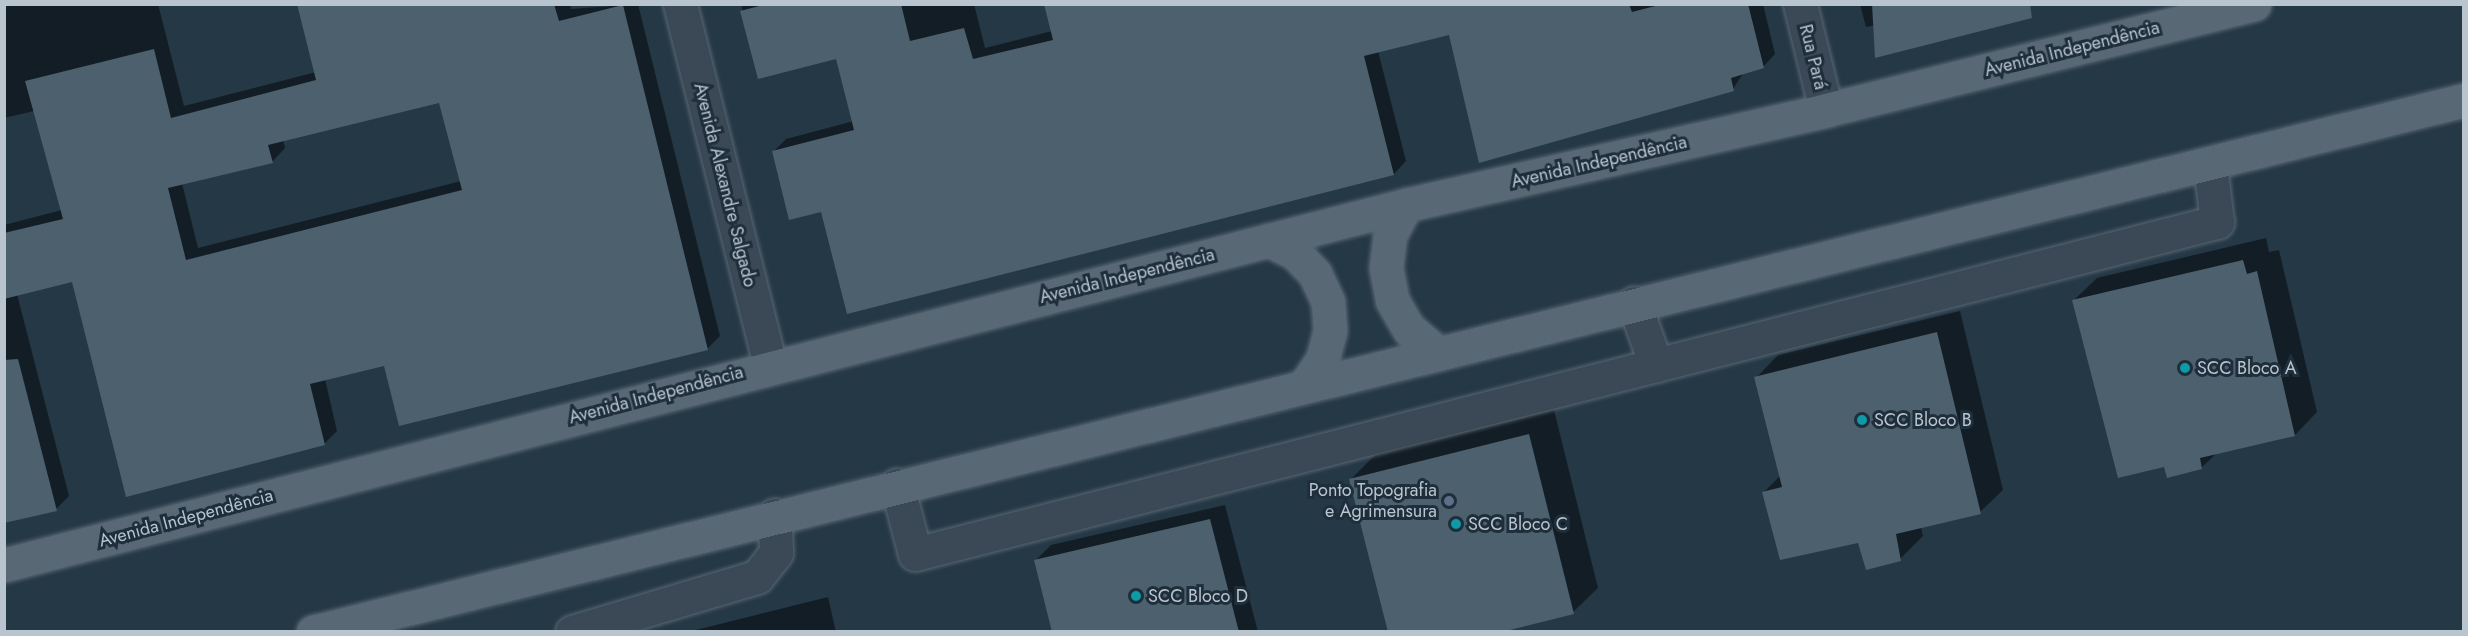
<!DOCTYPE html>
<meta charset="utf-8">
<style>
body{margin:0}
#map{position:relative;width:2468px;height:636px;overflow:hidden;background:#253846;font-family:Jost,sans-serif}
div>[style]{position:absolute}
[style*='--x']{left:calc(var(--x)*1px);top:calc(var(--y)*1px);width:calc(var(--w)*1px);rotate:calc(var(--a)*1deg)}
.shadow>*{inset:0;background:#0007}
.building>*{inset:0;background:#4c606e}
.roads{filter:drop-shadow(0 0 2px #596772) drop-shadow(0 0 2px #596772)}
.minor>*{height:33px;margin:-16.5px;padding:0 16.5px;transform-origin:16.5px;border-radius:16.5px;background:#3a4955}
.major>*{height:33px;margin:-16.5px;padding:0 16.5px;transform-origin:16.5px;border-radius:16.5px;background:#586975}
.dots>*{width:16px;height:16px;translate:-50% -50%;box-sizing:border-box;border:3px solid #1f2e3b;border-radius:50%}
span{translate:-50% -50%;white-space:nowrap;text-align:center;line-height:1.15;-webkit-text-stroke:6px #1f2e3b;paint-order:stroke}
.street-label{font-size:18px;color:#b8c4ce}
.poi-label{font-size:18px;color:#b8c4ce}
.left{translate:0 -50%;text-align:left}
.right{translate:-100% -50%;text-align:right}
.frame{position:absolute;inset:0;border:6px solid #b8c4ce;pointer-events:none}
</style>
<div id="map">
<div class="shadow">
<i style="clip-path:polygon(evenodd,4px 4px,158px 4px,184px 106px,316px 72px,298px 4px,570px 4px,571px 9px,638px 4px,720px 336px,707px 349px,385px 364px,325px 379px,337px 431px,324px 444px,73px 280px,17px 294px,69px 496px,56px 509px,4px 522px,4px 225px,62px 210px,34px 111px,4px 118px,4px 4px,440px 101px,461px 181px,198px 248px,182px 183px,272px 162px,285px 148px,283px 140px,440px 101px)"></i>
<i style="clip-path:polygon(741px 4px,974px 4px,985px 48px,1052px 31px,1046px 4px,1763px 4px,1775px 54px,1763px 67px,1744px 72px,1733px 89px,1450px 33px,1378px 51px,1406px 161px,1394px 174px,822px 210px,774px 151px,786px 139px,854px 121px,837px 57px,759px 77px)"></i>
<i style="clip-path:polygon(1860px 4px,1996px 4px,1866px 27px)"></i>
<i style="clip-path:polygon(2266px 238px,2269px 252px,2279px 250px,2317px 412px,2295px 435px,2217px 453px,2201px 468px,2165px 466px,2074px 300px,2097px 278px)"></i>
<i style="clip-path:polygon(1960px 311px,2003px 490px,1980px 512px,1921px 527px,1923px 536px,1900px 559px,1764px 492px,1781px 475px,1756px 378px,1778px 355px)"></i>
<i style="clip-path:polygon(1554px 410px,1598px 588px,1573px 612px,1351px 479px,1376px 454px)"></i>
<i style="clip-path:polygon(1225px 505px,1258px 632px,1054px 632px,1035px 561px,1051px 545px)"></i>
<i style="clip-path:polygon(828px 597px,836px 632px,688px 632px)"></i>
</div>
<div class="building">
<i style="clip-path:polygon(evenodd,297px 4px,554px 4px,559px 21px,623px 5px,708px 350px,399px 426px,384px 366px,310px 384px,325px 445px,126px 497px,72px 282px,4px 299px,4px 233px,63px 219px,25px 81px,154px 49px,171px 118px,316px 80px,297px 4px,439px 103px,462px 190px,186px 260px,168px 188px,273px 163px,268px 145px,439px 103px)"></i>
<i style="clip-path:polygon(767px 4px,901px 4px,910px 41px,964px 28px,973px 59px,1053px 40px,1044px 4px,1629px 4px,1632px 12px,1663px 4px,1748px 4px,1764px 68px,1731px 78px,1734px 91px,1479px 163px,1449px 35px,1364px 56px,1394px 175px,847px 314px,821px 212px,789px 220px,772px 151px,854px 130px,836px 59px,758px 79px,740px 11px)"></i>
<i style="clip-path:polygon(1872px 4px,2030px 4px,2032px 18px,1875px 58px)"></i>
<i style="clip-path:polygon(2243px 260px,2247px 274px,2257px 271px,2295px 436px,2200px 458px,2202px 469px,2167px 478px,2164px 467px,2118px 478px,2072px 300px)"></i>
<i style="clip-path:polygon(1937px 332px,1981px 514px,1896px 534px,1901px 561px,1866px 570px,1858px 543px,1780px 560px,1762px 492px,1782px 487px,1754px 377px)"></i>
<i style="clip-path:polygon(18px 359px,57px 511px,4px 523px,4px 360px)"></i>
<i style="clip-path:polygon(1529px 434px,1574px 614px,1502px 632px,1388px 632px,1349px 479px)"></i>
<i style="clip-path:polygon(1210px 519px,1239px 632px,1052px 632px,1034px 560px)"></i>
</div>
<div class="roads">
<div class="minor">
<i style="--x:680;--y:4;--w:373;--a:76"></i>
<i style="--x:1800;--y:4;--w:109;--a:76.2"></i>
<i style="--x:1634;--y:303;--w:66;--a:70.5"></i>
<i style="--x:897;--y:485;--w:71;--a:75.4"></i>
<i style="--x:915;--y:554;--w:1344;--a:-14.31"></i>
<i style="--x:2217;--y:222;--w:58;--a:-96.9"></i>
<i style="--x:572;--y:632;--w:193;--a:-16.6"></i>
<i style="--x:757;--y:577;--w:31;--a:-52"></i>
<i style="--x:776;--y:553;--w:38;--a:-92"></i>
</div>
<div class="major">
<i style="--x:1406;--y:205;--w:34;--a:118"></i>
<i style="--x:1390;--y:235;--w:33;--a:97"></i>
<i style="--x:1386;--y:268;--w:33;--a:79"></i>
<i style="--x:1392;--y:300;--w:34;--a:60"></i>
<i style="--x:1409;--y:329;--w:34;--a:40"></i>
<i style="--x:1269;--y:240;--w:29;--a:27"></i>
<i style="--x:1295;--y:253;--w:29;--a:46"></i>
<i style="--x:1315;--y:274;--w:31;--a:65"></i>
<i style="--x:1328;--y:302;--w:29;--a:86"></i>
<i style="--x:1330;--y:331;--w:30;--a:105"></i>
<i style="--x:1322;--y:360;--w:29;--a:124"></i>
<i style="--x:4;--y:565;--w:1447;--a:-14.4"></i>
<i style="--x:1406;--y:205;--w:431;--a:-12.7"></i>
<i style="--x:1826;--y:110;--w:441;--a:-13.9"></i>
<i style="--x:313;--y:632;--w:2216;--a:-13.89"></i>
</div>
</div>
<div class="dots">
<i style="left:2185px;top:368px;background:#0f9aa8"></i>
<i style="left:1862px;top:420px;background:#0f9aa8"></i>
<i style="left:1449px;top:501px;background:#5c6f8a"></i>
<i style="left:1456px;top:524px;background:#0f9aa8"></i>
<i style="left:1136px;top:596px;background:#0f9aa8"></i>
</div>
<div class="street-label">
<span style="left:2072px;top:49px;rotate:-14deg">Avenida Independência</span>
<span style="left:1813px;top:57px;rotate:76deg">Rua Pará</span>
<span style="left:1599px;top:162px;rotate:-13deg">Avenida Independência</span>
<span style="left:725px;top:185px;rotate:76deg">Avenida Alexandre Salgado</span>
<span style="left:1127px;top:276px;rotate:-14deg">Avenida Independência</span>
<span style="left:656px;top:395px;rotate:-15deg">Avenida Independência</span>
<span style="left:186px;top:518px;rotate:-15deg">Avenida Independência</span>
</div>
<div class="poi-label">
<span class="left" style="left:2197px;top:368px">SCC Bloco A</span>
<span class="left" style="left:1874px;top:420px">SCC Bloco B</span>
<span class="right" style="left:1437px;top:501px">Ponto Topografia<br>e Agrimensura</span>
<span class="left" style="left:1468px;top:524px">SCC Bloco C</span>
<span class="left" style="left:1148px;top:596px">SCC Bloco D</span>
</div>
<div class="frame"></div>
</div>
